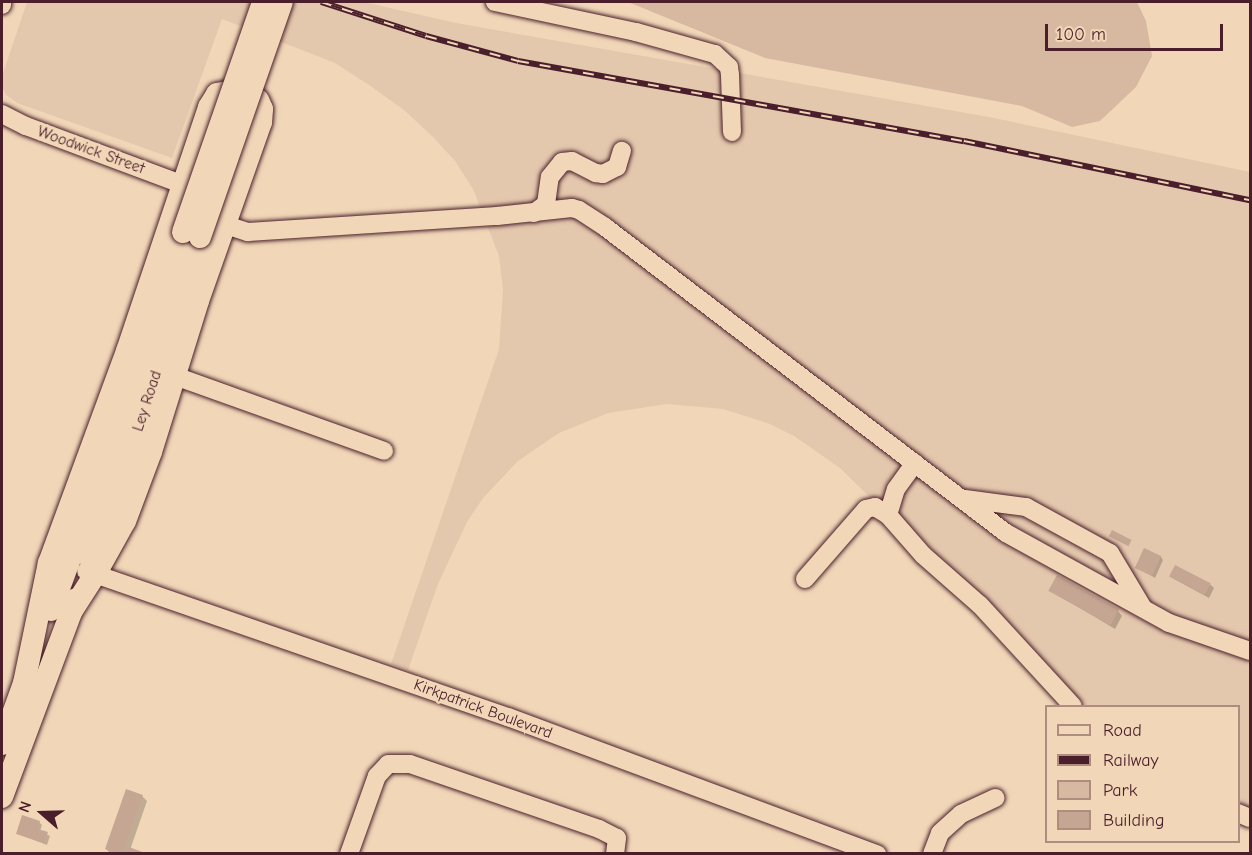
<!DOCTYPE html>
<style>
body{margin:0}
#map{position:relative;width:1252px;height:855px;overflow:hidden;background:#f1d7b8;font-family:"Comic Neue",sans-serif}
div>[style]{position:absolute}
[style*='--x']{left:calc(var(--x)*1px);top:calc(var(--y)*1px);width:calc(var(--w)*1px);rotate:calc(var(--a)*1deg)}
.built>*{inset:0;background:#e4c8ad}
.green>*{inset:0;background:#d6b9a0}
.shadow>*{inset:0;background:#0003}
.building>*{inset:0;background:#c5a693;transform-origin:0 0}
.roads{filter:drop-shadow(0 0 2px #4a1f2b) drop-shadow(0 0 2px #4a1f2b)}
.minor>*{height:18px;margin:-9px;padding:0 9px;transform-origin:9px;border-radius:9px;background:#f1d7b8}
.major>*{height:22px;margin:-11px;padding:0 11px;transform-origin:11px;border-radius:11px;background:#f1d7b8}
.rail>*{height:6px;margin-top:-3px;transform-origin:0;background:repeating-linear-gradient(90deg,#f1d7b8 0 11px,#4a1f2b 0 22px);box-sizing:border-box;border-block:2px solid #4a1f2b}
.bridges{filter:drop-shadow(0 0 2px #4a1f2b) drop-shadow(0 0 2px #4a1f2b)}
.major-bridge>*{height:22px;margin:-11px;padding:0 11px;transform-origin:11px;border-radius:11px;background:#f1d7b8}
span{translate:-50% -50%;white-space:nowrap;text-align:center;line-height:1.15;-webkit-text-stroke:5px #f1d7b8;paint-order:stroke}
.street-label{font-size:16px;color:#4a1f2b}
.frame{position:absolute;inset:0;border:3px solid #4a1f2b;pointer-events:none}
.legend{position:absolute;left:1045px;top:705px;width:195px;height:138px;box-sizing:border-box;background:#f1d7b8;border:2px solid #ae8d80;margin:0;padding:8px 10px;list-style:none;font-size:18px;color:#4a1f2b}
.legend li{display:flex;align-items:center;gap:12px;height:30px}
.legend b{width:30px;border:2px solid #ae8d80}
.north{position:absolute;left:12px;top:783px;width:60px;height:60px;-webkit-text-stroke:4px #f1d7b8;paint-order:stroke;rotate:290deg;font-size:16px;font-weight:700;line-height:24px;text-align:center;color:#4a1f2b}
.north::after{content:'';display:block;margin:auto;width:21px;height:27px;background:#4a1f2b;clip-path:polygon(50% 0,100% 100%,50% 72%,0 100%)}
.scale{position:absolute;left:1045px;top:24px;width:178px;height:27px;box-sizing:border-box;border:3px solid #4a1f2b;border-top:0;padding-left:8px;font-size:18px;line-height:21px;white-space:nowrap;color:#4a1f2b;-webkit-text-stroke:4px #f1d7b8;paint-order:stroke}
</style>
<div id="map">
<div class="built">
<i style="clip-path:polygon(27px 2px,364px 2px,456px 23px,989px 117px,1250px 172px,1250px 819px,1239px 813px,1238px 706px,1082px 706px,840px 468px,794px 436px,770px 424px,723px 409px,667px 404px,608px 413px,559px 433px,518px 461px,483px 498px,467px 522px,438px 584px,408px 670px,391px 664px,499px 349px,503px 289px,499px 256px,473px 189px,455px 161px,433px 137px,404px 110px,369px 85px,335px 63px,222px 19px,172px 158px,17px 103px,6px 95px,2px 87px,2px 76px)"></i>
</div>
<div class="green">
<i style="clip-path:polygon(628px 2px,1137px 2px,1146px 21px,1152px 56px,1136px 87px,1100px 121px,1072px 127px,1022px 106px,765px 58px)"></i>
</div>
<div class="shadow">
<i style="clip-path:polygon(1161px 557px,1163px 560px,1155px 578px,1137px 567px)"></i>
<i style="clip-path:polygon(1175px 567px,1211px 585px,1214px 588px,1209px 598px,1174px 579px)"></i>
<i style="clip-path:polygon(1050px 590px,1118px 611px,1122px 616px,1115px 629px)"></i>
<i style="clip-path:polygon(142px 796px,147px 801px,130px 850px,141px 854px,111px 854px,106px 849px)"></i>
<i style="clip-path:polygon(39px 822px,42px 825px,40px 831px,50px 836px,47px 845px,18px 834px)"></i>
</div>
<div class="building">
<i style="left:1112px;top:530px;width:22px;height:7px;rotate:27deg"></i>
<i style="left:1144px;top:548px;width:19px;height:22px;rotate:25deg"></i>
<i style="left:1175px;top:565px;width:40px;height:13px;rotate:27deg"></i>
<i style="left:1057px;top:575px;width:71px;height:18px;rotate:29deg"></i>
<i style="clip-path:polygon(126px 789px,143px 795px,122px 854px,117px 854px,105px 849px)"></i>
<i style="clip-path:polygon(22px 815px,40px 821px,38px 829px,48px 832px,44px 843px,16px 834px)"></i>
<i style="clip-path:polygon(129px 847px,145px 853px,145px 854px,127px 854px)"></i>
</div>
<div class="roads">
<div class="minor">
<i style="--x:495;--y:2;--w:144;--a:12"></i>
<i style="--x:636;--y:32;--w:82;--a:15.6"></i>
<i style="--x:715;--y:54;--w:19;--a:43"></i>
<i style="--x:729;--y:67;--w:8;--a:83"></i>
<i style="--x:730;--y:75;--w:57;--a:88"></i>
<i style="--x:2;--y:5;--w:3;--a:-90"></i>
<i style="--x:2;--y:114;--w:27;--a:27"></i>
<i style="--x:26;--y:126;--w:165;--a:20.5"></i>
<i style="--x:534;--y:213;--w:15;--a:-37"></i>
<i style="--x:546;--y:204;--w:27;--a:-82"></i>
<i style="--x:550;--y:177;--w:19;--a:-51"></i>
<i style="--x:562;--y:162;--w:10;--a:-6"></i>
<i style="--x:572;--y:161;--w:27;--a:27"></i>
<i style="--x:596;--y:173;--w:7;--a:8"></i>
<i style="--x:603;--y:174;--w:16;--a:-27"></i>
<i style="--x:617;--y:167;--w:17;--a:-73"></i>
<i style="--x:226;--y:225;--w:23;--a:18"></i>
<i style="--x:248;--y:232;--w:250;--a:-3.7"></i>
<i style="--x:497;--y:216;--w:75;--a:-6.1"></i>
<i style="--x:572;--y:208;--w:7;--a:16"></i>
<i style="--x:579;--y:210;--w:31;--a:33"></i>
<i style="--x:605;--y:227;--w:504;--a:37.35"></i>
<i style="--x:1006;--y:533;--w:186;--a:28.9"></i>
<i style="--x:1169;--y:623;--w:86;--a:19.1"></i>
<i style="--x:175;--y:376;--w:222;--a:19.7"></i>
<i style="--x:965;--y:499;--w:62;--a:7.5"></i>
<i style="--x:1026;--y:507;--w:96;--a:28.7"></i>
<i style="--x:1110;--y:553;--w:64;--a:59"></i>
<i style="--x:888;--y:515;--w:53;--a:48.8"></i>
<i style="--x:923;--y:555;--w:76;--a:41.3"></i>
<i style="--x:980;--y:605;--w:137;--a:47.4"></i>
<i style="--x:86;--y:571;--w:447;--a:19.1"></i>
<i style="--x:508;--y:717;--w:394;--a:20.4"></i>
<i style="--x:805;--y:579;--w:93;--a:-48.9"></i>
<i style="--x:866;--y:509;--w:9;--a:-13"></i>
<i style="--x:875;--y:507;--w:15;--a:32"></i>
<i style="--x:888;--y:515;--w:27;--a:-73"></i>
<i style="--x:896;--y:489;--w:32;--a:-54"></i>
<i style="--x:1238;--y:813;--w:13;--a:23"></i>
<i style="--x:349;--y:854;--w:83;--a:-70.3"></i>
<i style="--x:377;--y:776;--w:16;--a:-47"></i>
<i style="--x:388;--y:764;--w:22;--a:0"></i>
<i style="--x:410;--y:764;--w:200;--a:19"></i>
<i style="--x:599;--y:829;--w:20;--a:27"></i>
<i style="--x:617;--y:838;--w:16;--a:97"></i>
<i style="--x:932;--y:854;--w:22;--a:-69"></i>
<i style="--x:940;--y:833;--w:28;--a:-42"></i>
<i style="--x:961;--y:814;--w:38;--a:-25"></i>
</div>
<div class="major">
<i style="--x:90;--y:559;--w:148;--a:-69.9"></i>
<i style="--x:141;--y:420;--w:192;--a:-72.1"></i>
<i style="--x:51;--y:610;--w:208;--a:-69.7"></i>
<i style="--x:123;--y:415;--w:193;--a:-71.8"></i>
<i style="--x:23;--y:688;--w:128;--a:-78.3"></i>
<i style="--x:49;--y:563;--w:226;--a:-69.8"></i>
<i style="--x:127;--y:351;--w:257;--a:-71.4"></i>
<i style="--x:209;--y:107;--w:15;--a:-58"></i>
<i style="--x:217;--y:94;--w:21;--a:-11"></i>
<i style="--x:238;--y:90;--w:22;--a:27"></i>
<i style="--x:258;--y:100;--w:10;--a:66"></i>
<i style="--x:262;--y:109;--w:13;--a:94"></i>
<i style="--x:261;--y:122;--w:190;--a:109.4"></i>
<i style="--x:198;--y:301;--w:158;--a:107.3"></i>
<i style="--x:151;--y:452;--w:74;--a:110.6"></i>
<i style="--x:125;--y:521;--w:60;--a:119.1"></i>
<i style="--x:96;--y:573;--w:46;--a:122.7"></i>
<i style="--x:2;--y:744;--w:73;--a:-70.1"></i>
<i style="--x:2;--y:797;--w:211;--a:-69.5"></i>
</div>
</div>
<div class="rail">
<i style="--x:321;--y:2;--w:110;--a:17.9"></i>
<i style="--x:426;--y:36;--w:95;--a:15.2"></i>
<i style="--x:518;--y:61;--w:453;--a:10.2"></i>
<i style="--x:964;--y:141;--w:292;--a:11.7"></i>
</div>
<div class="bridges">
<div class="major-bridge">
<i style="--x:183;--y:232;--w:244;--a:-70.8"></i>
<i style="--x:200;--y:237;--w:249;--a:-70.8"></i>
</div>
</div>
<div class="street-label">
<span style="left:91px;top:150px;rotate:20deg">Woodwick Street</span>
<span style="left:147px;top:401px;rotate:-72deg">Ley Road</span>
<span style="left:483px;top:709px;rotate:20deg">Kirkpatrick Boulevard</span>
</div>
<div class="frame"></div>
<ul class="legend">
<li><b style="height:8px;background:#f1d7b8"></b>Road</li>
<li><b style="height:8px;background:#4a1f2b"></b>Railway</li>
<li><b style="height:16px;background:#d6b9a0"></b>Park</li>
<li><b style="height:16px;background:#c5a693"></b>Building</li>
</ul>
<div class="north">N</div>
<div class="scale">100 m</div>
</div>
